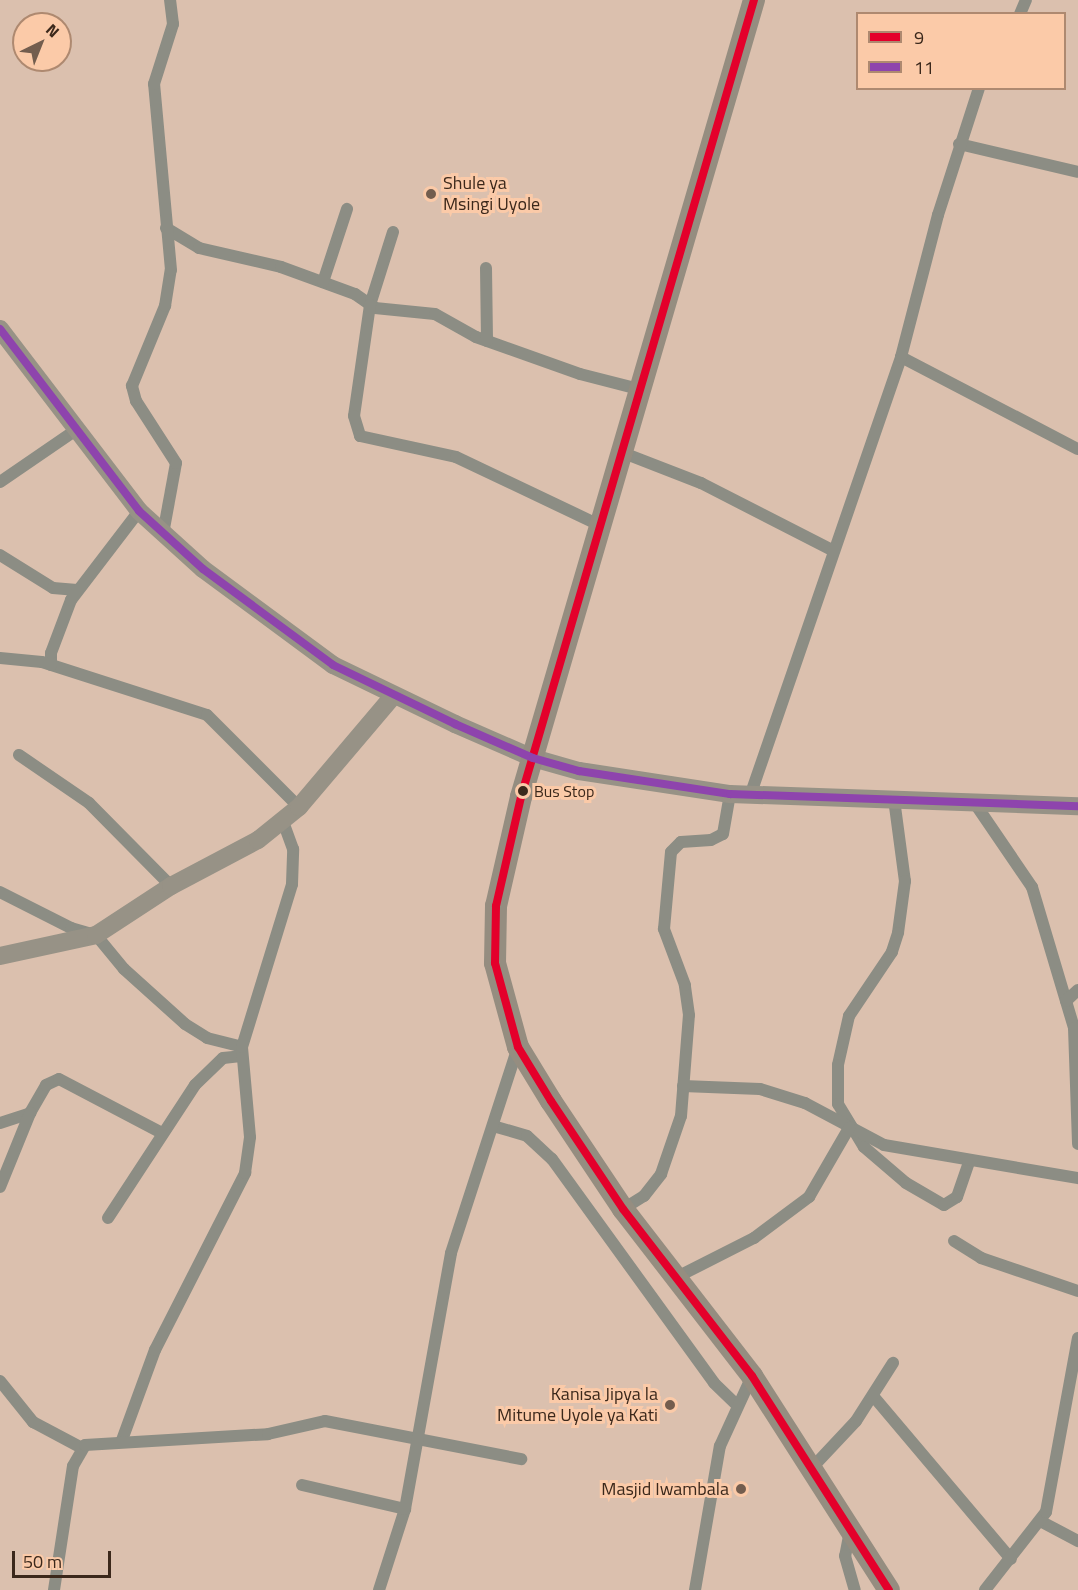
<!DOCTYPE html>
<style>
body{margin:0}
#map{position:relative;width:1078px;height:1590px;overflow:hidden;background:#dbc0ae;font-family:"Titillium Web",sans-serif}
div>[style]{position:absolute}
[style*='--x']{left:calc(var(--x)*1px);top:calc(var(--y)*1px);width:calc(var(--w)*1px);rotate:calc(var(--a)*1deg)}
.street>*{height:12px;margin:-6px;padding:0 6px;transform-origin:6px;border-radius:6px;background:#8c8d84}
.secondary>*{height:18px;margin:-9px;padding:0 9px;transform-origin:9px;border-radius:9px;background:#979286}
.highway>*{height:22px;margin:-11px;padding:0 11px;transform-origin:11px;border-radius:11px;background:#958d80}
.bus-1>*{height:8px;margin:-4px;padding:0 4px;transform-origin:4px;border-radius:4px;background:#e4002b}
.bus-2>*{height:8px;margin:-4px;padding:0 4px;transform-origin:4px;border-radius:4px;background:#8e44ad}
.dots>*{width:16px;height:16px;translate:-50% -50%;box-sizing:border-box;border:3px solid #fbcaa8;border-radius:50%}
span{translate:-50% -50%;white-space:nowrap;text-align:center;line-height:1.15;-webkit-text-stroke:6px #fbcaa8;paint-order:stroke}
.bus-label{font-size:16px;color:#3b281b}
.left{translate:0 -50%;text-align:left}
.poi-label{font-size:18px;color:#3b281b}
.right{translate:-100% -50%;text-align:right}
.legend{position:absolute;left:856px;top:12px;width:210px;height:78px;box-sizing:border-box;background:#fbcaa8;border:2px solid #ae8970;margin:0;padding:8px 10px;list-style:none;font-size:18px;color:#3b281b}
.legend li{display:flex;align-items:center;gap:12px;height:30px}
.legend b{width:30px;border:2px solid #ae8970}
.north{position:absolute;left:12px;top:12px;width:60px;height:60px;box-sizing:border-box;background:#fbcaa8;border:2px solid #ae8970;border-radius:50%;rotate:43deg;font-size:16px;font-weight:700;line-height:24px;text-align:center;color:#3b281b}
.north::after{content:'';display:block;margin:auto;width:21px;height:27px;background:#735d4e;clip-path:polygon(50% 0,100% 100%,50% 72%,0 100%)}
.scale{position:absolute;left:12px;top:1551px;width:99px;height:27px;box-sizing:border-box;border:3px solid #3b281b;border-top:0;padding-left:8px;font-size:18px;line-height:21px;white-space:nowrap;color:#3b281b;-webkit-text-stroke:4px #fbcaa8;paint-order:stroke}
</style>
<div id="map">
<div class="street">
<i style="--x:1020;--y:14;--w:15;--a:-67"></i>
<i style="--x:959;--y:144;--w:122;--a:13.2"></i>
<i style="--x:166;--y:228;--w:39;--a:31"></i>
<i style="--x:199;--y:248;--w:84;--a:13"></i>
<i style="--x:281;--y:267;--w:79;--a:20"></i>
<i style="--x:355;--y:294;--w:24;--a:35"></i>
<i style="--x:375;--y:308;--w:60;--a:5.7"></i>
<i style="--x:435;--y:314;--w:47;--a:29.3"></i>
<i style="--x:476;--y:337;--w:110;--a:19.6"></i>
<i style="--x:580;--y:374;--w:61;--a:14.3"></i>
<i style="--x:393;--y:232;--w:77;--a:107.5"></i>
<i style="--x:370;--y:305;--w:112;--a:98.2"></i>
<i style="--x:354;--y:416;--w:21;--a:73"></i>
<i style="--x:360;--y:436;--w:98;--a:12.3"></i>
<i style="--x:456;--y:457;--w:161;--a:25.4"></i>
<i style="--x:486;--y:268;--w:73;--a:89.2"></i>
<i style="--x:323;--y:282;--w:77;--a:-71.8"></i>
<i style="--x:901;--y:357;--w:199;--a:27.5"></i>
<i style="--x:621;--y:452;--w:86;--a:21.2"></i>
<i style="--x:701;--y:483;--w:149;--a:27.1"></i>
<i style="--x:0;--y:482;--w:92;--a:-34.4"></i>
<i style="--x:163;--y:534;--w:72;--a:-79.6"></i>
<i style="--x:176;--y:463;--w:74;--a:-122.8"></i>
<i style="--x:136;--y:401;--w:16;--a:-105"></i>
<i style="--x:132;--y:386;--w:87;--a:-67.6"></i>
<i style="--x:165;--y:306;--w:36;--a:-81"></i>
<i style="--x:171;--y:270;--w:187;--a:-95.2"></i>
<i style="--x:154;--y:84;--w:63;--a:-72.4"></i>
<i style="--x:173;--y:24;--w:24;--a:-97"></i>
<i style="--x:0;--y:555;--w:62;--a:31.9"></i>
<i style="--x:53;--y:588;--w:24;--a:5"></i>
<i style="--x:0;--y:658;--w:42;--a:5.4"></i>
<i style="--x:42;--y:662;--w:173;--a:17.8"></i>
<i style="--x:207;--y:715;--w:130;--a:45"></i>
<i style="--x:51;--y:665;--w:12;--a:-90"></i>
<i style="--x:51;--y:653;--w:57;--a:-69.3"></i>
<i style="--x:71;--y:600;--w:112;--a:-52.6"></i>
<i style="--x:19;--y:755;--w:85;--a:34.4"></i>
<i style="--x:89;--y:803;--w:117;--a:45.3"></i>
<i style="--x:750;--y:796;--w:464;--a:-71"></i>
<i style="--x:901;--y:357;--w:147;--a:-75.4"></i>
<i style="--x:938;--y:215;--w:133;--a:-72.1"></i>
<i style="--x:894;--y:799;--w:83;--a:82.4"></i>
<i style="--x:905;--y:881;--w:52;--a:97.7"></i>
<i style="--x:898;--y:933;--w:20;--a:108"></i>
<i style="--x:892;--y:952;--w:77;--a:123.9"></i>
<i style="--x:849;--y:1016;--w:50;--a:102.7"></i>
<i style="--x:838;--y:1065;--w:39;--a:90"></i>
<i style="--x:838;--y:1104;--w:50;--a:58.8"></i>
<i style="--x:864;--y:1147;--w:55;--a:40.6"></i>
<i style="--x:906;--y:1183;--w:44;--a:30.1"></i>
<i style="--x:944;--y:1205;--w:15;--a:-32"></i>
<i style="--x:957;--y:1197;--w:39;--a:-71"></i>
<i style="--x:974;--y:802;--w:103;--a:55.7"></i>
<i style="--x:1032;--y:887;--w:147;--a:73.4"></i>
<i style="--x:1074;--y:1028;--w:116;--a:88"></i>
<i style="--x:0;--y:892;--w:80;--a:26.9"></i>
<i style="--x:71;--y:928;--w:26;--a:16"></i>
<i style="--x:96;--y:935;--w:44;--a:50.5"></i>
<i style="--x:124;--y:969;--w:82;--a:42"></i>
<i style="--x:185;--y:1024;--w:26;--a:32"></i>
<i style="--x:207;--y:1038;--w:36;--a:14"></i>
<i style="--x:1066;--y:1001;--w:16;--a:-43"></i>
<i style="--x:683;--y:1086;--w:77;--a:2.2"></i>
<i style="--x:760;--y:1089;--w:47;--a:17.3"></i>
<i style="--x:805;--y:1103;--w:89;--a:28"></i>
<i style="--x:884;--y:1145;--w:197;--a:9.7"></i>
<i style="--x:0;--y:1123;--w:32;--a:-18"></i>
<i style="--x:30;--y:1113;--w:32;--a:-60"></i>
<i style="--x:46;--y:1085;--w:14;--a:-25"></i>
<i style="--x:59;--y:1079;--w:116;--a:27.7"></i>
<i style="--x:493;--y:1126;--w:35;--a:16"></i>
<i style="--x:527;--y:1136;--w:34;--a:43"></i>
<i style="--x:552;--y:1159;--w:276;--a:54.1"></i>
<i style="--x:714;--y:1383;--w:32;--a:44"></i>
<i style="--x:0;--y:1187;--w:80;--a:-67.9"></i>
<i style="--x:623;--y:1209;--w:25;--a:-32"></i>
<i style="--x:644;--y:1196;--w:28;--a:-52"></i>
<i style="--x:661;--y:1174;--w:61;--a:-71"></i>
<i style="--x:681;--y:1116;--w:101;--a:-85.5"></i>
<i style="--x:689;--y:1015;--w:30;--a:-98"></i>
<i style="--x:685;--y:985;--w:60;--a:-110.6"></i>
<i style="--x:664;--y:929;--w:77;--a:-84.8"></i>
<i style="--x:671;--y:852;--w:14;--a:-45"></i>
<i style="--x:681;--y:842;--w:30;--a:-4"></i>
<i style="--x:711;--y:840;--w:13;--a:-27"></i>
<i style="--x:723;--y:834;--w:41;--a:-80.1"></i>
<i style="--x:108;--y:1218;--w:159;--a:-56.8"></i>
<i style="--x:195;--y:1085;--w:39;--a:-44"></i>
<i style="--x:223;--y:1058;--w:18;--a:-6"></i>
<i style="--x:954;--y:1241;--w:32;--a:32"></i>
<i style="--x:981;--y:1258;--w:102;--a:18.8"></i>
<i style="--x:675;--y:1278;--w:89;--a:-26.9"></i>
<i style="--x:754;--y:1238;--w:69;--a:-36.7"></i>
<i style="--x:809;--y:1197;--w:80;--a:-59.9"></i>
<i style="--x:0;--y:1381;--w:53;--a:51.2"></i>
<i style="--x:33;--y:1422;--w:53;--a:28"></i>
<i style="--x:874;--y:1397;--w:212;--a:49.8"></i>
<i style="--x:122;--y:1440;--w:96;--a:-69.9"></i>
<i style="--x:155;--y:1350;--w:199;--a:-63"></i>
<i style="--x:245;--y:1173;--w:36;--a:-82"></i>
<i style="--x:250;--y:1137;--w:90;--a:-95.1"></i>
<i style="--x:242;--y:1047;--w:170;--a:-72.9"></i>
<i style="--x:292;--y:884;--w:35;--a:-88"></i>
<i style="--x:293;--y:849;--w:29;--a:-110"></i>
<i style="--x:810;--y:1470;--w:67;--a:-46.8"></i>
<i style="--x:856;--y:1421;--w:69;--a:-57.5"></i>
<i style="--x:302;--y:1485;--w:106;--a:13.1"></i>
<i style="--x:1042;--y:1522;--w:41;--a:27.8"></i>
<i style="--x:850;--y:1531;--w:25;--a:101"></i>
<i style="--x:845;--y:1556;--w:35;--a:74"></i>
<i style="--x:54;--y:1590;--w:125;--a:-81.3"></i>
<i style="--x:73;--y:1466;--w:24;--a:-60"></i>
<i style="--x:85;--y:1445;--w:183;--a:-3.4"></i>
<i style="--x:268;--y:1434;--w:58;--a:-12.8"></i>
<i style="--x:325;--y:1421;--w:200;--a:11"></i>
<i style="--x:379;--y:1590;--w:85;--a:-72.2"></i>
<i style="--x:405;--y:1509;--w:260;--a:-79.8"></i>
<i style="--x:451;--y:1253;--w:217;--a:-72"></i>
<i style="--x:695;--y:1590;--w:146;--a:-80.2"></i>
<i style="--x:720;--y:1446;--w:77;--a:-65.4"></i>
<i style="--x:985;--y:1590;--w:99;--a:-52"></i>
<i style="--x:1046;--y:1512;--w:177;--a:-79.6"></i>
</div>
<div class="secondary">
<i style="--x:0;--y:329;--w:229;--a:52.6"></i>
<i style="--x:139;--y:511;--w:86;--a:42.2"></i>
<i style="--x:203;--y:569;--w:162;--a:36.4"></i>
<i style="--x:333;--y:665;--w:136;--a:25.8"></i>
<i style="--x:455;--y:724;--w:85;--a:23.6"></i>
<i style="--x:533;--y:758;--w:48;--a:15.8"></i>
<i style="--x:579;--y:771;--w:153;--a:8.7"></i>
<i style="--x:730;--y:794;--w:348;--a:2"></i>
<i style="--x:0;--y:956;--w:98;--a:-12.3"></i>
<i style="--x:96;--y:935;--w:90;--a:-33.2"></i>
<i style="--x:171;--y:886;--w:98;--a:-27.9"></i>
<i style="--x:258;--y:840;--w:53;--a:-38.8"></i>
<i style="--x:299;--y:807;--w:145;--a:-49.7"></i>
</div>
<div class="highway">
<i style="--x:754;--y:0;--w:830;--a:106.3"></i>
<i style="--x:521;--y:797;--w:112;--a:102.9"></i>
<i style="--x:496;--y:906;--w:57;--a:91"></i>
<i style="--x:495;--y:963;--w:87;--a:74.7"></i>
<i style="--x:518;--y:1047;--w:63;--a:58.6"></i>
<i style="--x:551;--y:1101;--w:130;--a:56.3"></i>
<i style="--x:623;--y:1209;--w:211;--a:52.3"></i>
<i style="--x:752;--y:1376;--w:254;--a:57.4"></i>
</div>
<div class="bus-1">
<i style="--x:754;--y:0;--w:830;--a:106.3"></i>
<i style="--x:521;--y:797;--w:112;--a:102.9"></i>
<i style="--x:496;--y:906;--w:57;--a:91"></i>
<i style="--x:495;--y:963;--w:87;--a:74.7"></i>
<i style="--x:518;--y:1047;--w:63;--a:58.6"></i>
<i style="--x:551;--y:1101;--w:130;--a:56.3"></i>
<i style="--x:623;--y:1209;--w:211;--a:52.3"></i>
<i style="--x:752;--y:1376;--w:254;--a:57.4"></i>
</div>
<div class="bus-2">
<i style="--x:0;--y:329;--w:229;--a:52.6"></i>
<i style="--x:139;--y:511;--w:86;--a:42.2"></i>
<i style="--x:203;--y:569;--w:162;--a:36.4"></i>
<i style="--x:333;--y:665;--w:136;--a:25.8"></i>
<i style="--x:455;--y:724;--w:85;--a:23.6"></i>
<i style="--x:533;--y:758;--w:48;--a:15.8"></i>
<i style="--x:579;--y:771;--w:153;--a:8.7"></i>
<i style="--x:730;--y:794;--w:348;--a:2"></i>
</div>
<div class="dots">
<i style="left:431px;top:194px;background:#735d4e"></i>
<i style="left:523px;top:791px;background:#3b281b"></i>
<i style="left:670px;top:1405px;background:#735d4e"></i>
<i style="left:741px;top:1489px;background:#735d4e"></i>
</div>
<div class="bus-label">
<span class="left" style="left:534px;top:791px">Bus Stop</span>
</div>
<div class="poi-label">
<span class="left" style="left:443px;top:194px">Shule ya<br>Msingi Uyole</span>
<span class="right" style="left:658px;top:1405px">Kanisa Jipya la<br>Mitume Uyole ya Kati</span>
<span class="right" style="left:729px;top:1489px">Masjid Iwambala</span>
</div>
<ul class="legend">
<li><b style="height:8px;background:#e4002b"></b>9</li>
<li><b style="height:8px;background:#8e44ad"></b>11</li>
</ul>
<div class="north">N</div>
<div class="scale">50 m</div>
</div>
